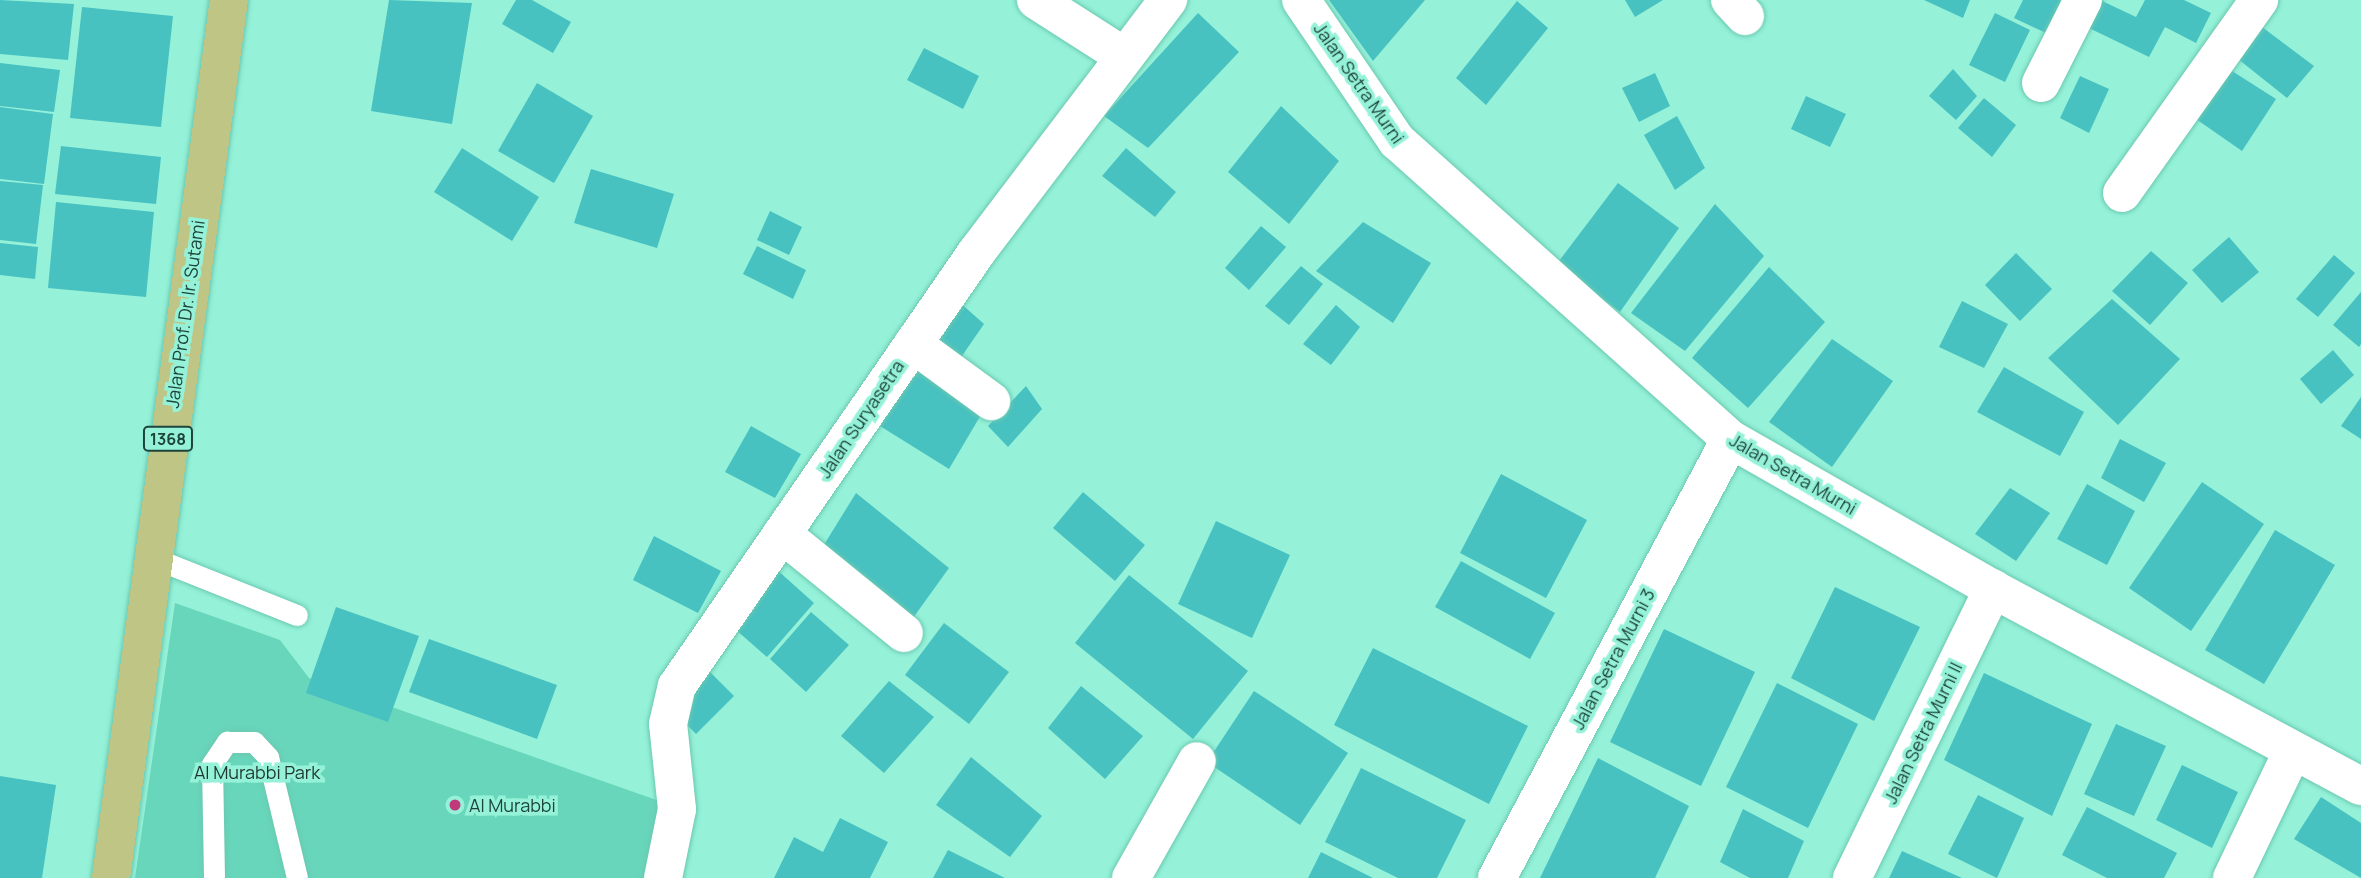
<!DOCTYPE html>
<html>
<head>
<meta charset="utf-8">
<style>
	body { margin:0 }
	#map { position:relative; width:2361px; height:878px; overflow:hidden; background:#95f2d9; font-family:Manrope,sans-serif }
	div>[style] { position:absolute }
	.green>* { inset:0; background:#68d6bb }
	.building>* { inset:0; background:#48c1c1 }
	.roads { filter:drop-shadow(0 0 2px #6bc8b0) drop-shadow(0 0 2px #6bc8b0) }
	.lane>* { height:21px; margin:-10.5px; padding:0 10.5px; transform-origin:10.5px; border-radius:10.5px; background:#fff }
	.street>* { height:38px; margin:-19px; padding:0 19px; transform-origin:19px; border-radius:19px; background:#fff }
	.primary>* { height:38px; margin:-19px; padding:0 19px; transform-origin:19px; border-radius:19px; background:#bfc685 }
	.dots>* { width:19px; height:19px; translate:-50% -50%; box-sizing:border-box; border:4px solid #95f2d9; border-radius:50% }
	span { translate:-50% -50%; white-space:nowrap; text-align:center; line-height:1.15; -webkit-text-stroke:7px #95f2d9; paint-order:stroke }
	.shield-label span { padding:2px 5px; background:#95f2d9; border:2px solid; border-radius:5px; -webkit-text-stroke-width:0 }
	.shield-label { font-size:16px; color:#1d443a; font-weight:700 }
	.street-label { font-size:18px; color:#1d443a }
	.park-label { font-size:18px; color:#1d352e }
	.poi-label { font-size:18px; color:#1d443a }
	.left { translate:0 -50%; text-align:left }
</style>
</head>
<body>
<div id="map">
	<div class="green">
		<i style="clip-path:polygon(175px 603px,280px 640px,309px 678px,665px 803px,653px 878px,135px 878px)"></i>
	</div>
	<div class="building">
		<i style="clip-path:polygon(0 0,74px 4px,68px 60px,0 54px)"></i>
		<i style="clip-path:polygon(389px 0,472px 3px,452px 124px,371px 111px)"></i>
		<i style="clip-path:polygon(516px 0,532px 0,571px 22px,553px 53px,502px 24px)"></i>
		<i style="clip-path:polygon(1329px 0,1425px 0,1373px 61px)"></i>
		<i style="clip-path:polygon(1625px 0,1663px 0,1635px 17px)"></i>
		<i style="clip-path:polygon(1924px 0,1970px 0,1963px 18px)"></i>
		<i style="clip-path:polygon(2023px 0,2061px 0,2046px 33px,2014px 18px)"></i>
		<i style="clip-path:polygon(2100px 0,2136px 17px,2145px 0,2184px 0,2211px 13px,2196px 43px,2165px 27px,2149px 57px,2089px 28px)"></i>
		<i style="clip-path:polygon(1517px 1px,1548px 28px,1486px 105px,1456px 78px)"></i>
		<i style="clip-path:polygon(82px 7px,173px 16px,161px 127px,70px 118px)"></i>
		<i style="clip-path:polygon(1198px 13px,1239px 52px,1148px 148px,1104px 116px)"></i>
		<i style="clip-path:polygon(1995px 13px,2030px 30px,2005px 82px,1969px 65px)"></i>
		<i style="clip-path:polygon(2258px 24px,2314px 66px,2287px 98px,2233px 55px)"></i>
		<i style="clip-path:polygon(924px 48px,979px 76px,963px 109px,907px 80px)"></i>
		<i style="clip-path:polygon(0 63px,60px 70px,54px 112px,0 106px)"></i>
		<i style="clip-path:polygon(1953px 69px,1977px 96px,1956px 120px,1929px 96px)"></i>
		<i style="clip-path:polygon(2232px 71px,2276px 99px,2242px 151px,2196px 119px)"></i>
		<i style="clip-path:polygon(1655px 73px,1670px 106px,1639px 122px,1622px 88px)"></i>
		<i style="clip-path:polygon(2080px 76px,2109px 89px,2089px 133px,2060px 118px)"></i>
		<i style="clip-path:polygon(537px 83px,593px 116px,554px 183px,498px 151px)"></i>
		<i style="clip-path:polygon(1806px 96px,1846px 114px,1830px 147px,1791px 129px)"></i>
		<i style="clip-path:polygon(1984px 98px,2016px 125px,1992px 157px,1958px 128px)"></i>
		<i style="clip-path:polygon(1281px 106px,1339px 161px,1289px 224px,1228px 172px)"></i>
		<i style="clip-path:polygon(0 107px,53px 114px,44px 184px,0 179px)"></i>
		<i style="clip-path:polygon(1677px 116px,1705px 168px,1675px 190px,1644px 135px)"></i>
		<i style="clip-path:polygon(61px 146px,161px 157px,156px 204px,55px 194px)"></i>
		<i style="clip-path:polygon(462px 148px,539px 197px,512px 241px,434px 192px)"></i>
		<i style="clip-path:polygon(1126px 148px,1176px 192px,1155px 217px,1102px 176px)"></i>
		<i style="clip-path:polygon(591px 169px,674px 194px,657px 248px,574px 223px)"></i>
		<i style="clip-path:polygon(0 181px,43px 185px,36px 244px,0 240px)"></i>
		<i style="clip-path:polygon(1618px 183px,1679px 228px,1620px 312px,1556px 265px)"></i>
		<i style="clip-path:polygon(56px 202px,154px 212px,146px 297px,48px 288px)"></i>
		<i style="clip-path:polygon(1715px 204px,1764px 256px,1685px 351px,1631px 313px)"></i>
		<i style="clip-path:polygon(770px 211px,802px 227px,789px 255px,757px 240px)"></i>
		<i style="clip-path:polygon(1363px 222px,1431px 263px,1393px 323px,1316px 271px)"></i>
		<i style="clip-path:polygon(1261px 226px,1286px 247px,1249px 290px,1225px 268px)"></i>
		<i style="clip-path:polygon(2229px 237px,2259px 272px,2222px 303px,2192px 270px)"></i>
		<i style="clip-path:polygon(0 243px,38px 247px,35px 279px,0 275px)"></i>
		<i style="clip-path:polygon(757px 246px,806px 270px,793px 299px,743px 274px)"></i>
		<i style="clip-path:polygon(2151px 251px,2188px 283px,2150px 325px,2112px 291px)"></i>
		<i style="clip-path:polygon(2016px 253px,2052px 289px,2020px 321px,1985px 285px)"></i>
		<i style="clip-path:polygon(2334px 255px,2355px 273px,2318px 317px,2296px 299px)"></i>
		<i style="clip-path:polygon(1301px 266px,1323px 284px,1289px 325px,1265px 306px)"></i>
		<i style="clip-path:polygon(1769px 267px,1825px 322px,1748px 408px,1692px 358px)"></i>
		<i style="clip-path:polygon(2361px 292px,2361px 344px,2359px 347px,2333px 325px)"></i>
		<i style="clip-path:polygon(2112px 299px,2180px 359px,2118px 425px,2048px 358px)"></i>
		<i style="clip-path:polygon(957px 300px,984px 324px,955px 366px,926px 344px)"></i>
		<i style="clip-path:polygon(1962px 301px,2008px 324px,1984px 368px,1939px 347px)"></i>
		<i style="clip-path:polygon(1336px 305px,1360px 327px,1331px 365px,1303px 344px)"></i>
		<i style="clip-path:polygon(1832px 339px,1893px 381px,1832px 467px,1769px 422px)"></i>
		<i style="clip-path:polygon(2333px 350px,2354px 375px,2321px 404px,2300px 379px)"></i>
		<i style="clip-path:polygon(917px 364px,988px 403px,949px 469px,880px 426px)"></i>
		<i style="clip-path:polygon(2004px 367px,2084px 412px,2060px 456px,1977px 412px)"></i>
		<i style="clip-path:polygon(1026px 386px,1042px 409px,1008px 447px,988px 426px)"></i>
		<i style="clip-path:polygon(2361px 397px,2361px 439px,2341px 426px)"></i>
		<i style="clip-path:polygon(751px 426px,801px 454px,775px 498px,725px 472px)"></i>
		<i style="clip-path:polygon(2120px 439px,2166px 463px,2144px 502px,2101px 478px)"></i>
		<i style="clip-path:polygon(1501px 474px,1587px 520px,1546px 598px,1460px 553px)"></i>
		<i style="clip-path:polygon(2202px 482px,2264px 524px,2191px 631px,2129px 588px)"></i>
		<i style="clip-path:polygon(2087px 484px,2135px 511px,2107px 565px,2057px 539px)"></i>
		<i style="clip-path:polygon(2010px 488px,2050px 513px,2016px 561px,1975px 534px)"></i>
		<i style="clip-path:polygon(1083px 492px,1145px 545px,1115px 581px,1053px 528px)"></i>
		<i style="clip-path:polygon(856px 493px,949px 568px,913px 618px,822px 548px)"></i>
		<i style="clip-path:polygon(1216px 521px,1290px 555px,1252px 638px,1178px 604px)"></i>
		<i style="clip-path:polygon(2275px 530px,2335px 565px,2264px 684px,2205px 650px)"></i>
		<i style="clip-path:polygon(654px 536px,721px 571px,698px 613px,633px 580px)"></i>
		<i style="clip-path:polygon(1461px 561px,1555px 613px,1530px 659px,1435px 607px)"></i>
		<i style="clip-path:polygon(775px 568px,814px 603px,767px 657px,727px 622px)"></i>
		<i style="clip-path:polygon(1129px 575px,1248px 671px,1193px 739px,1075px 643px)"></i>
		<i style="clip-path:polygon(1835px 587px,1920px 627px,1874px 721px,1791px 678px)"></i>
		<i style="clip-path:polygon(336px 607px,419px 636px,388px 722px,306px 693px)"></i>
		<i style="clip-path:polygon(811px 612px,849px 645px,806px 692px,770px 659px)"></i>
		<i style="clip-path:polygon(944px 623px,1009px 672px,969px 724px,905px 675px)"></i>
		<i style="clip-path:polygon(1664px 629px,1755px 672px,1701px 786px,1610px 742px)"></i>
		<i style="clip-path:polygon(429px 639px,557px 685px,537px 739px,409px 692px)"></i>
		<i style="clip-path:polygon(1373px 648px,1528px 726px,1489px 804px,1334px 725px)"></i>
		<i style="clip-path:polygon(710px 672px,734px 696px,696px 734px,672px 710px)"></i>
		<i style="clip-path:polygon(1984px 673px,2092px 724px,2052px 816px,1944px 760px)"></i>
		<i style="clip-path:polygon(889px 681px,934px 717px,884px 773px,841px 736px)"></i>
		<i style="clip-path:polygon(1777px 683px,1858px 724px,1808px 828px,1726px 787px)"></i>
		<i style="clip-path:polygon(1081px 686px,1143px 736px,1105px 779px,1048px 728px)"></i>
		<i style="clip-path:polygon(1254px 691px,1348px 753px,1300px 825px,1207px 762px)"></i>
		<i style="clip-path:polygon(2116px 724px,2166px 746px,2134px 816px,2084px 794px)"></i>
		<i style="clip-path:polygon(971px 757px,1042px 816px,1010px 857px,936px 805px)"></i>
		<i style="clip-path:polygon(1598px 758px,1689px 806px,1655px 878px,1540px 878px)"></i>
		<i style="clip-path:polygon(2182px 765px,2238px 792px,2212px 848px,2156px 820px)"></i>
		<i style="clip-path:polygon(1361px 768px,1466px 820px,1437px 878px,1398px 878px,1325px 842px)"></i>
		<i style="clip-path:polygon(0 776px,56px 785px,42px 878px,0 878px)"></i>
		<i style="clip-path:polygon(1978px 795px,2024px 818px,1997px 878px,1948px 854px)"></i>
		<i style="clip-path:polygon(2321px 797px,2361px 823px,2361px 878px,2294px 839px)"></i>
		<i style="clip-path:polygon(2087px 807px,2177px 853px,2164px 878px,2107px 878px,2062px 855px)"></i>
		<i style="clip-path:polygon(1743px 809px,1804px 841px,1788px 878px,1750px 878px,1720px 862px)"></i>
		<i style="clip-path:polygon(840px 818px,888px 842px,870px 878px,774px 878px,794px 837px,823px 852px)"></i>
		<i style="clip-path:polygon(948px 850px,1005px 878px,933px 878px)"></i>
		<i style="clip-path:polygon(1902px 851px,1962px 878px,1889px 878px)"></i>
		<i style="clip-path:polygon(1321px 852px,1373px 878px,1308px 878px)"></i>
	</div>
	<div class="roads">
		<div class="lane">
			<i style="left:151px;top:557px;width:157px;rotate:21.7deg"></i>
			<i style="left:214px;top:878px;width:114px;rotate:-91deg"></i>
			<i style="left:212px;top:764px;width:27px;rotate:-56deg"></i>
			<i style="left:227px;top:742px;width:27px"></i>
			<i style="left:254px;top:742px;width:21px;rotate:47deg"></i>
			<i style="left:268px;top:757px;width:124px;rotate:76.5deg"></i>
		</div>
		<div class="street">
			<i style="left:1036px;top:0;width:102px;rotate:32.6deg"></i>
			<i style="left:1301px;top:0;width:171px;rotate:55.8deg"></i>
			<i style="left:1397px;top:141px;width:447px;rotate:41.8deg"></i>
			<i style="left:1730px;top:439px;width:303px;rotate:29.7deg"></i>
			<i style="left:1993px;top:589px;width:417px;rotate:28.2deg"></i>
			<i style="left:1730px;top:0;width:22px;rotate:47deg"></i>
			<i style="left:2041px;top:83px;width:93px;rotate:-63.2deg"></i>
			<i style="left:2122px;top:193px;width:237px;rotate:-54.6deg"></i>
			<i style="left:913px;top:344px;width:97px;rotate:36.2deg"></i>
			<i style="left:782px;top:534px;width:157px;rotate:39.1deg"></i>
			<i style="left:663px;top:878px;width:70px;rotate:-78.5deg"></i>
			<i style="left:677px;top:809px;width:85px;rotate:-96deg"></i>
			<i style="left:668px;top:724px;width:39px;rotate:-77deg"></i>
			<i style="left:677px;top:686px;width:526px;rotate:-55.37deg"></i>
			<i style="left:976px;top:253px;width:318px;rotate:-52.8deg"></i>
			<i style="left:1131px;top:878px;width:134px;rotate:-60.6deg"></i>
			<i style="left:1497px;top:878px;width:497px;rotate:-62deg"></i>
			<i style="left:1852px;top:878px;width:322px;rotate:-64deg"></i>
			<i style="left:2232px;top:878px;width:140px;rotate:-64.5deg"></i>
		</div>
		<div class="primary">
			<i style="left:111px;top:878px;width:886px;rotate:-82.35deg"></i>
		</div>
	</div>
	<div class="dots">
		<i style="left:455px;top:805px;background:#bf397b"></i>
	</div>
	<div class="shield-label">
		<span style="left:168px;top:439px">1368</span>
	</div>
	<div class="street-label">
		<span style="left:1359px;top:83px;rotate:55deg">Jalan Setra Murni</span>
		<span style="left:185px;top:314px;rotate:-82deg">Jalan Prof. Dr. Ir. Sutami</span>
		<span style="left:861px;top:419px;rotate:-56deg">Jalan Suryasetra</span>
		<span style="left:1793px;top:474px;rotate:30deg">Jalan Setra Murni</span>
		<span style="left:1613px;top:659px;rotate:-62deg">Jalan Setra Murni 3</span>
		<span style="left:1923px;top:733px;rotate:-64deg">Jalan Setra Murni II</span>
	</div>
	<div class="park-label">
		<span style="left:257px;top:772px">Al Murabbi Park</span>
	</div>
	<div class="poi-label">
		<span class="left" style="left:469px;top:805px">Al Murabbi</span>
	</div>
</div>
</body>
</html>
